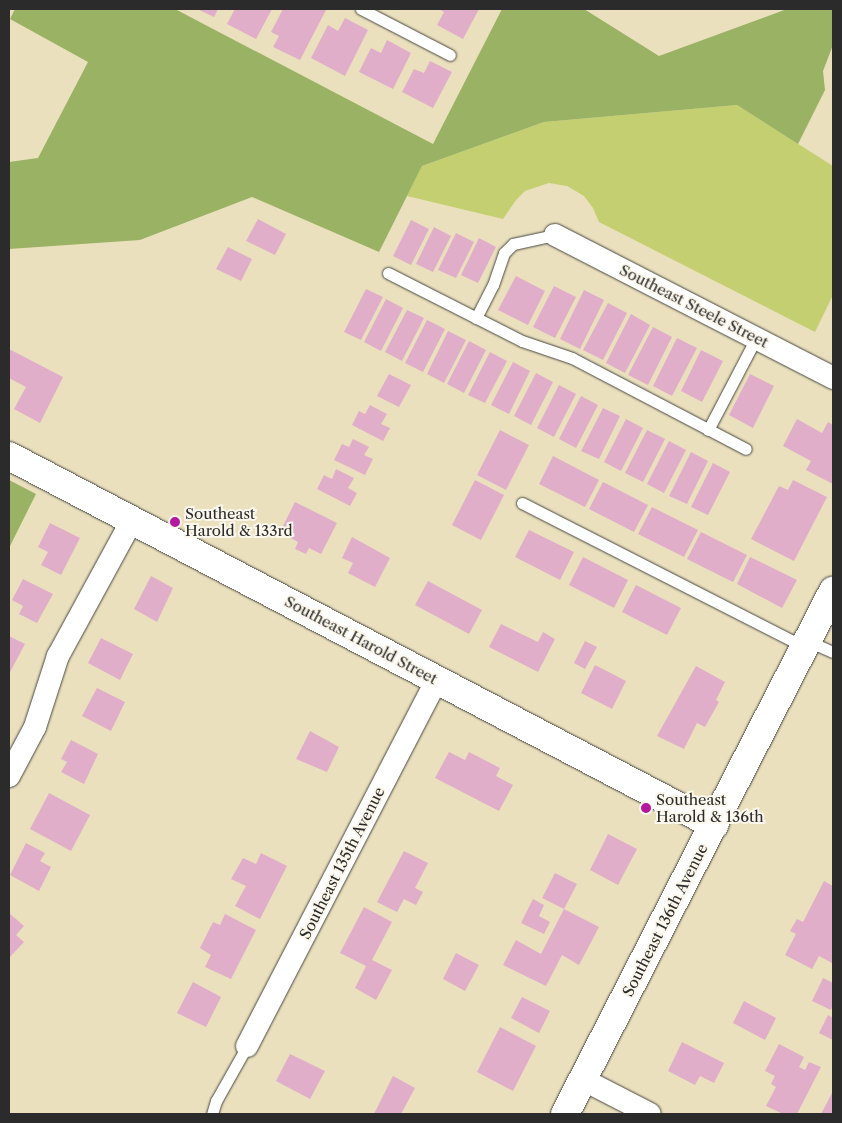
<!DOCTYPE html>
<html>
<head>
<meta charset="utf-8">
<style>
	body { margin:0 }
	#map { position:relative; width:842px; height:1123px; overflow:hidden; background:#eae0bd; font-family:"Libre Caslon Text",serif }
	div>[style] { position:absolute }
	.green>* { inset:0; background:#c3cf71 }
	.forest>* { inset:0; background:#9ab263 }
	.building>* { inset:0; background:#e0aec9 }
	.roads { filter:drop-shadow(0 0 1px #484641) drop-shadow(0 0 1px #484641) }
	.service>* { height:11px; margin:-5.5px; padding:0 5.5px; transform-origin:5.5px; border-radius:5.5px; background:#fff }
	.minor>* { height:22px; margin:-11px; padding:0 11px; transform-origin:11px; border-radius:11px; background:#fff }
	.tertiary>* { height:28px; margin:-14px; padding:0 14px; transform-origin:14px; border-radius:14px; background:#fff }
	.dots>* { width:14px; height:14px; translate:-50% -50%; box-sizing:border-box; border:2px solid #fbf7ec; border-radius:50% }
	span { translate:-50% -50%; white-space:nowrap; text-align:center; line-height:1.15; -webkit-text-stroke:4px #fbf7ec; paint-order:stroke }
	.street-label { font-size:15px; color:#2b2b2b }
	.poi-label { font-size:15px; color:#2b2b2b }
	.left { translate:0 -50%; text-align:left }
	.frame { position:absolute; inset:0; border:10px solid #2b2b2b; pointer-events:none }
</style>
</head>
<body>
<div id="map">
	<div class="green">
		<i style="clip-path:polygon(737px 105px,833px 166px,833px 295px,815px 332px,599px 222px,593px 208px,584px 196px,567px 186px,549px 183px,525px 191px,516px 200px,503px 219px,407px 196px,422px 166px,544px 122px)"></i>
	</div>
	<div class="forest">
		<i style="clip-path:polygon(15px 9px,175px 9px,433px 144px,502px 9px,584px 9px,659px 56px,787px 9px,833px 9px,833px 45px,823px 71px,825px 90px,798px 144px,737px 105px,544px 122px,422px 166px,379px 252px,252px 197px,140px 240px,9px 249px,9px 162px,38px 158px,88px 62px,10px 19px)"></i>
		<i style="clip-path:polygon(9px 480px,36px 494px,9px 548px)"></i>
	</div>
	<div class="building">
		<i style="clip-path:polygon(197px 9px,218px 9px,214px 17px)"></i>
		<i style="clip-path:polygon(235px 9px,272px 9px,256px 39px,227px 24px)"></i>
		<i style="clip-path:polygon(283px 9px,326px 10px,300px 60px,273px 47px,279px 36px,271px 32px)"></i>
		<i style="clip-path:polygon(439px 9px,479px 9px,463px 39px,437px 25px,444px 12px)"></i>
		<i style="clip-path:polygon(345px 18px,368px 30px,345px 76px,311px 58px,328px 25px,338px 31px)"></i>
		<i style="clip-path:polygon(387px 40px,411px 53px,393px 89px,359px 72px,371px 48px,381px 53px)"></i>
		<i style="clip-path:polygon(430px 61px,452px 72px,433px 108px,402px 92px,414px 69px,424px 73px)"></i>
		<i style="clip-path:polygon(258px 219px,286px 234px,275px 255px,246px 241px)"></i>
		<i style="clip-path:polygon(411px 220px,429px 229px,411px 265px,393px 256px)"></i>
		<i style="clip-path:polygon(434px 227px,451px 236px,433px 272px,416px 264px)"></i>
		<i style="clip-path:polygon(456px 233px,474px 242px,456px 278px,438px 270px)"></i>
		<i style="clip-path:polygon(479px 238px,496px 247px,478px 283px,461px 275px)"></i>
		<i style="clip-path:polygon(228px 247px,252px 259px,241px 281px,216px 269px)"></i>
		<i style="clip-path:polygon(516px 276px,545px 291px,528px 325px,498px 310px)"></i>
		<i style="clip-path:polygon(554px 286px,576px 297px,555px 338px,533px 327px)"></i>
		<i style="clip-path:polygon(366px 289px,383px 297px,361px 340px,344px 332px)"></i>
		<i style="clip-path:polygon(584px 290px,604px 300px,580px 349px,560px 339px)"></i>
		<i style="clip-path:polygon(386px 299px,403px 308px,381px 351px,364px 342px)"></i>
		<i style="clip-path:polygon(608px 303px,627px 313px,603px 360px,583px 350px)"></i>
		<i style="clip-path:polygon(407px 310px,424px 318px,402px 361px,385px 352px)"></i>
		<i style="clip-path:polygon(631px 314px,650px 325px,625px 373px,606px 363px)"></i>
		<i style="clip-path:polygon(427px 320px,445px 329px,423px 372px,405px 363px)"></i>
		<i style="clip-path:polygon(653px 327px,672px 337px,648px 385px,628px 375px)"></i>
		<i style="clip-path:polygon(448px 331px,466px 340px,444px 383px,427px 374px)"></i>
		<i style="clip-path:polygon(677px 338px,697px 348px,672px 396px,653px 386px)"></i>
		<i style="clip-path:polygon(469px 341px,486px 350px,464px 393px,447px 384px)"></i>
		<i style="clip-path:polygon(9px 349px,63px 377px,40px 423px,14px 409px,26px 387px,9px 378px)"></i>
		<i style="clip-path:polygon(701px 350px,723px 361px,702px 402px,681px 391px)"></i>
		<i style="clip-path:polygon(490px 352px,507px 361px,485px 403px,468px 395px)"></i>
		<i style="clip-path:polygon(513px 362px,530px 371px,509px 414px,491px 405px)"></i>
		<i style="clip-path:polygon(536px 373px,553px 382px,531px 425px,514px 416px)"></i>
		<i style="clip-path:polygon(389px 374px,411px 385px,399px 407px,377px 396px)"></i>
		<i style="clip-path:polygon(750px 374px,774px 386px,753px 428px,729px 415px)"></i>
		<i style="clip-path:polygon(559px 385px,576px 394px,554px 437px,537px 428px)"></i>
		<i style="clip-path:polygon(581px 396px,598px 405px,576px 448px,559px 439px)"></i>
		<i style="clip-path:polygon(370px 405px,387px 414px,381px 424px,390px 428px,383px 441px,352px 425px,359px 411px,365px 414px)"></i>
		<i style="clip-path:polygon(603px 408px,620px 416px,599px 459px,581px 451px)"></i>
		<i style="clip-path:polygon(626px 419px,643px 428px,621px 471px,604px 462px)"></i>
		<i style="clip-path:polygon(797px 419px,822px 433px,828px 422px,833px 425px,833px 484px,806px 470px,811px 461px,783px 446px)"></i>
		<i style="clip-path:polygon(500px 430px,529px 445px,506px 490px,477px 475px)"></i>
		<i style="clip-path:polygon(647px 430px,665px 439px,643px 482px,625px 473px)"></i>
		<i style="clip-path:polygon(353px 439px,369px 447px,364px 455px,373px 459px,365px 475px,334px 460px,342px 444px,349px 447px)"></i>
		<i style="clip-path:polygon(669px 441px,686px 450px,664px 493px,647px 484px)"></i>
		<i style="clip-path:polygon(691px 452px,708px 461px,687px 504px,669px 496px)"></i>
		<i style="clip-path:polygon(553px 456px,599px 480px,585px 507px,539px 484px)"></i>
		<i style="clip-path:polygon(713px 463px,730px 472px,708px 515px,691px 507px)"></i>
		<i style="clip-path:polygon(336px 469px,354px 478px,348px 488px,357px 493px,350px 506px,317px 489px,324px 475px,332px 479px)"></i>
		<i style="clip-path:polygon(475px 480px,504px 495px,481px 540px,452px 525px)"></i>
		<i style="clip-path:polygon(793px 480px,827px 497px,794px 561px,751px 539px,779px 486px,788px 490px)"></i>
		<i style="clip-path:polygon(603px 482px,648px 505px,634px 532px,589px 509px)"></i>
		<i style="clip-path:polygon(295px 502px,337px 523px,321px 554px,309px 548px,306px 554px,295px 549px,298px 542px,280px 532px)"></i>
		<i style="clip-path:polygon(652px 507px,698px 530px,684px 557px,638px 534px)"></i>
		<i style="clip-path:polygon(50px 523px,80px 538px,61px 575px,41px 565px,48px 552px,38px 547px)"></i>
		<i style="clip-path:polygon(529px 530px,574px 552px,560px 580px,515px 557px)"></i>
		<i style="clip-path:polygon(701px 532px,747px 555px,733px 582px,687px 559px)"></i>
		<i style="clip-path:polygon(352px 537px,390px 558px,375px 587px,348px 573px,353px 563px,342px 558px)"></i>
		<i style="clip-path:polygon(583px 557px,628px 580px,614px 608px,569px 585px)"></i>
		<i style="clip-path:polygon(750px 557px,797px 580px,782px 608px,737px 584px)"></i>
		<i style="clip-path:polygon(151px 576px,173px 588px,157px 622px,134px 609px)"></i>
		<i style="clip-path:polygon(23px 579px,53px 594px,37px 623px,19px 614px,23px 606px,12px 600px)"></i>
		<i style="clip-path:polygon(428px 581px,482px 610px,469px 634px,415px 605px)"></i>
		<i style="clip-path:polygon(636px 585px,681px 608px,667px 635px,622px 612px)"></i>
		<i style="clip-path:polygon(501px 624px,538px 642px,543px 632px,555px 639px,538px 672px,489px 647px)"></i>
		<i style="clip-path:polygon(9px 636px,25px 644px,9px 674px)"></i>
		<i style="clip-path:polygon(101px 638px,133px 654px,120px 680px,88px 663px)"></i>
		<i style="clip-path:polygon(585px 641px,597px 647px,585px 669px,574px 663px)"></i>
		<i style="clip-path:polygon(595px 665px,626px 681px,612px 709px,581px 693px)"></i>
		<i style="clip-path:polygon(696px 666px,725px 682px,716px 700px,719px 702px,705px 727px,697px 723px,684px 749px,657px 736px)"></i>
		<i style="clip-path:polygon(97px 688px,125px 702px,111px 731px,82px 716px)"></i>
		<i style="clip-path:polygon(310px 731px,339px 747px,327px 772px,296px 759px)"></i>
		<i style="clip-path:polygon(71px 740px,98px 754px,84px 784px,61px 772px,67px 762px,61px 759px)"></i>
		<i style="clip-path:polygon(449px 752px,465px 760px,469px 752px,500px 768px,496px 776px,513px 785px,499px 811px,435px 778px)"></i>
		<i style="clip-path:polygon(49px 793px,90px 815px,71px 851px,30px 829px)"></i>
		<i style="clip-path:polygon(608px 834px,637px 849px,618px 885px,590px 870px)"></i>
		<i style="clip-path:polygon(26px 843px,45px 853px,40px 861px,51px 867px,39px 891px,10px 875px)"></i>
		<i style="clip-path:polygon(404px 851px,428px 863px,415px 888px,423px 892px,416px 905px,404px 899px,397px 912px,377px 902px)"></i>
		<i style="clip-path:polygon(261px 853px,287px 866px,260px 919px,235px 906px,246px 886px,231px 879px,243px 858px,256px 864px)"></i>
		<i style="clip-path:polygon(555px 873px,577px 884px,564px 909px,542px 898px)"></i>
		<i style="clip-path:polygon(824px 881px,833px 886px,833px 960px,832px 963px,819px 956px,812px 969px,785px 955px,796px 934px,790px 931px,797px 919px,803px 922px)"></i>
		<i style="clip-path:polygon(533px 899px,544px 905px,539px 916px,550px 922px,544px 934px,521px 923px)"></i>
		<i style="clip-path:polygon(364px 907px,392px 922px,372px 960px,392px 970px,376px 1000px,355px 988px,366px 966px,340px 953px)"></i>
		<i style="clip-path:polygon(564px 909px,599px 927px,579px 965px,562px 955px,546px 986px,503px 965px,516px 940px,541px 954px)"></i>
		<i style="clip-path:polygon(9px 913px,24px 926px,16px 935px,24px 942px,9px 958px)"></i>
		<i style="clip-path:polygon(225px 914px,256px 930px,231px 979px,205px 967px,211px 955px,200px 948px,213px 922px,220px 925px)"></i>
		<i style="clip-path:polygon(456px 953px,479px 965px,465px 991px,443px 979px)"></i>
		<i style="clip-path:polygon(823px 978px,833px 983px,833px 1005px,831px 1010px,812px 1001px)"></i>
		<i style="clip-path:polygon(193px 982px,221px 997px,206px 1027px,177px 1013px)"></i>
		<i style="clip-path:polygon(522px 997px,550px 1011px,539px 1033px,511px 1018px)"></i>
		<i style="clip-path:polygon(744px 1001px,776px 1018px,765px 1040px,733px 1023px)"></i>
		<i style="clip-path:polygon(828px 1015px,833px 1018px,833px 1040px,819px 1033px)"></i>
		<i style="clip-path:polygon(500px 1027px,536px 1046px,513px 1091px,477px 1072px)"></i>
		<i style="clip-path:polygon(682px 1042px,724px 1063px,714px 1083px,700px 1076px,695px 1085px,668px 1071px)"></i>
		<i style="clip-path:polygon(779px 1044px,804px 1057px,799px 1067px,805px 1070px,809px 1062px,821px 1067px,797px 1114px,783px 1114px,766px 1106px,776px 1087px,771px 1084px,775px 1076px,765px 1071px)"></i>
		<i style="clip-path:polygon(290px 1054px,325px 1071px,310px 1099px,276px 1081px)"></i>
		<i style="clip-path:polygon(393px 1076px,415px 1088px,401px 1114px,374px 1114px)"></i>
		<i style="clip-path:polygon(833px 1091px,833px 1114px,821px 1114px)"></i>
	</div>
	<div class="roads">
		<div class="service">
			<i style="left:361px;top:9px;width:100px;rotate:27.3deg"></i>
			<i style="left:388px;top:273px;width:150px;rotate:26.9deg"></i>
			<i style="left:522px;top:341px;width:53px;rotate:18.8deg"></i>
			<i style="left:572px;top:358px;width:196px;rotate:27.6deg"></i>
			<i style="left:476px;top:318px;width:37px;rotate:-63deg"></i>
			<i style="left:493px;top:285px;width:34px;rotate:-71deg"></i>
			<i style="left:504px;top:253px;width:13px;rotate:-45deg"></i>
			<i style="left:513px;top:244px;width:43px;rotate:-12.1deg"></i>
			<i style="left:708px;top:430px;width:104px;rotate:-62.4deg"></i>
			<i style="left:522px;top:503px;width:318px;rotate:27deg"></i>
			<i style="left:808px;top:641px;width:27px;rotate:24deg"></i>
			<i style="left:212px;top:1114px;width:14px;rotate:-73deg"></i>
			<i style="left:216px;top:1101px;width:63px;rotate:-60.6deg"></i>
		</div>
		<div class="minor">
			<i style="left:555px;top:235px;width:313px;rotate:27.2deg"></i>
			<i style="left:9px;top:776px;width:55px;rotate:-62deg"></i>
			<i style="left:35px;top:727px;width:75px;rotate:-72.1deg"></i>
			<i style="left:58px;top:656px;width:155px;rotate:-61.4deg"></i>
			<i style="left:247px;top:1046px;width:412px;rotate:-62.6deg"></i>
			<i style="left:582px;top:1079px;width:76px;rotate:27.2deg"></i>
		</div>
		<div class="tertiary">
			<i style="left:9px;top:456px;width:796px;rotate:27.63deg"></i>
			<i style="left:565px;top:1114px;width:588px;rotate:-62.87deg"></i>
		</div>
	</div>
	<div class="dots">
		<i style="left:175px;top:522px;background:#b5179e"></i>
		<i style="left:646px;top:808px;background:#b5179e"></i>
	</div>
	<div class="street-label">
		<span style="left:694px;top:306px;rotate:27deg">Southeast Steele Street</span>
		<span style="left:361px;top:640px;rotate:28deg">Southeast Harold Street</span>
		<span style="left:342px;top:863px;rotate:-63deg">Southeast 135th Avenue</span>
		<span style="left:665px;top:920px;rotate:-63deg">Southeast 136th Avenue</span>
	</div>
	<div class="poi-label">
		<span class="left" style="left:185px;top:522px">Southeast<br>Harold &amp; 133rd</span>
		<span class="left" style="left:656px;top:808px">Southeast<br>Harold &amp; 136th</span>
	</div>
	<div class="frame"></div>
</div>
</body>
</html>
